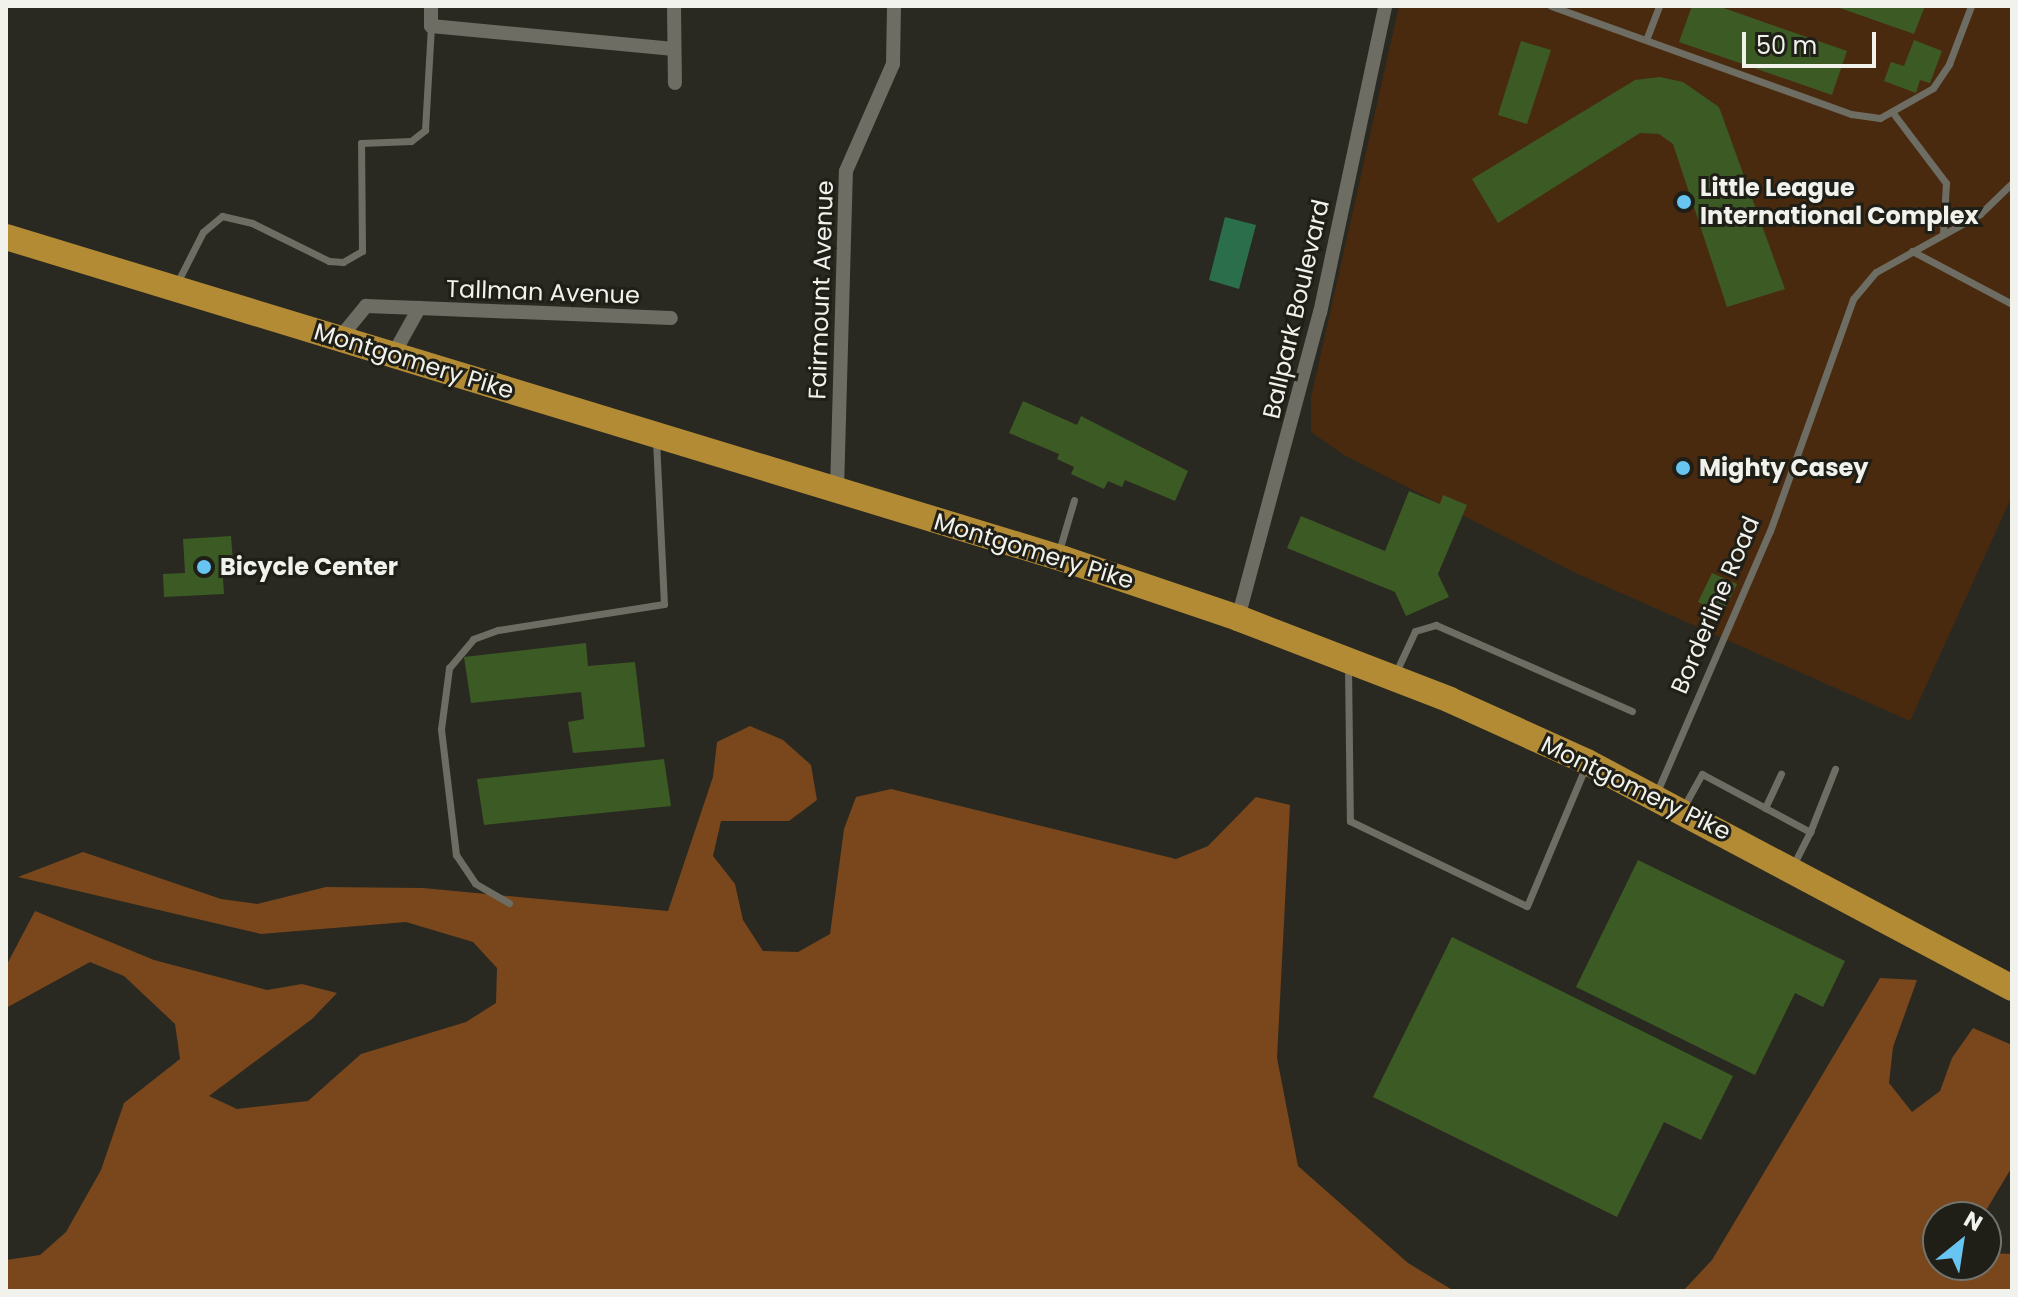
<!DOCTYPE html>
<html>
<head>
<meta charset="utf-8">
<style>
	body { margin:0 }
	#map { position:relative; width:2018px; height:1297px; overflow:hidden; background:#292921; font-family:Poppins,sans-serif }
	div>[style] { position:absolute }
	.green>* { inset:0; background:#492a0f }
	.forest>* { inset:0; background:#79471b }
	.water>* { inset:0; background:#2b6e4b }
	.building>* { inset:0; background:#3c5a23 }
	.lane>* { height:7px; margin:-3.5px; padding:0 3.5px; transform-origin:3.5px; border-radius:3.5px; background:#6d6d64 }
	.street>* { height:14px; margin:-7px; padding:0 7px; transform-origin:7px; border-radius:7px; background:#6d6d64 }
	.highway>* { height:26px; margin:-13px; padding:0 13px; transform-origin:13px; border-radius:13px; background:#b48b35 }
	.dots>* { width:22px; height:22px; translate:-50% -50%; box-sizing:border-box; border:4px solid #1f1f18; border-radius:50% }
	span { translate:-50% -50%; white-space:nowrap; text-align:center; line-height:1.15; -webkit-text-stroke:6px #1f1f18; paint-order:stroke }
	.poi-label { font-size:24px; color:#f2f2ed; font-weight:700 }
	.left { translate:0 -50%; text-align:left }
	.street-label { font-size:24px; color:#f2f2ed }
	.frame { position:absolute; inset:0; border:8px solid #f2f2ed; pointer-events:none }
	.north { position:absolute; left:1922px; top:1201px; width:80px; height:80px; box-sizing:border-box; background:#1f1f18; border:2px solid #73736d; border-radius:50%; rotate:30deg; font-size:22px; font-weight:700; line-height:32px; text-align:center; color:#f2f2ed }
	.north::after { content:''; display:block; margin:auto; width:28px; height:36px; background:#68c4f0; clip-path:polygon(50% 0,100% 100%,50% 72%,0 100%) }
	.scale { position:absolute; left:1742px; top:32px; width:134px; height:36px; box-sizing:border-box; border:4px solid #f2f2ed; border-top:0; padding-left:10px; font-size:24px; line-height:28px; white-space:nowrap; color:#f2f2ed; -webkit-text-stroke:6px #1f1f18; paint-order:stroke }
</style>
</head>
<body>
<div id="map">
	<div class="green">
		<i style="clip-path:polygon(1399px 6px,2012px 6px,2012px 496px,1910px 721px,1576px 573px,1344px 455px,1311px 432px,1311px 398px)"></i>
	</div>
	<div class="forest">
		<i style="clip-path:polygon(750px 726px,783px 740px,811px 765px,817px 800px,789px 821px,721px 821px,713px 856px,735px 884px,743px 920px,763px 951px,798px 952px,830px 934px,844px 829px,856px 797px,891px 789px,1176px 859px,1208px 846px,1256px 797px,1290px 805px,1277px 1058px,1298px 1166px,1408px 1263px,1454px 1291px,6px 1291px,6px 1260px,40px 1255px,66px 1232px,101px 1170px,124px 1103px,180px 1059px,175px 1024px,124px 976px,90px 962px,6px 1008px,6px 966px,35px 911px,154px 960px,267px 990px,302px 984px,337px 993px,312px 1019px,209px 1096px,237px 1109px,308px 1101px,361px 1054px,466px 1022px,496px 1003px,497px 968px,473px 942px,406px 922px,261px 934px,18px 877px,83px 852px,221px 899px,257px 904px,326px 887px,423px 888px,668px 911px,713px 777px,717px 742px)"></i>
		<i style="clip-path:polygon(1880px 978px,1917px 980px,1893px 1047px,1889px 1083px,1912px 1112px,1940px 1091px,1952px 1058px,1973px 1028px,2012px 1045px,2012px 1167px,1982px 1217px,1938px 1217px,1938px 1265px,1986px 1265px,1986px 1236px,1990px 1253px,2012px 1254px,2012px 1291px,1683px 1291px,1712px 1260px)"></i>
	</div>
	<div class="water">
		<i style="clip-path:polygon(1225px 217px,1256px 225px,1239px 289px,1209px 280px)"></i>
	</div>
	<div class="building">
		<i style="clip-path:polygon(1692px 6px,1718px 6px,1847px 51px,1832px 95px,1679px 42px)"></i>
		<i style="clip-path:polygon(1834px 6px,1925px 6px,1914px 34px)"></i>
		<i style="clip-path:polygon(1914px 40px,1942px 51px,1930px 83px,1920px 80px,1916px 93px,1884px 81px,1891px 62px,1904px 66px)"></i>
		<i style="clip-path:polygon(1521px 41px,1551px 50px,1527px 124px,1498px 115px)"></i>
		<i style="clip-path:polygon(1660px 77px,1683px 82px,1719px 107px,1785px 289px,1727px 307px,1673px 144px,1659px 134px,1640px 133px,1498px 223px,1472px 179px,1635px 80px)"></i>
		<i style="clip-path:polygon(1023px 401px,1077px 425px,1081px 416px,1188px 471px,1175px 501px,1125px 480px,1122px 487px,1108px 481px,1104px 489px,1071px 474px,1074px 467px,1057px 459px,1059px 454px,1009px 433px)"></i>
		<i style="clip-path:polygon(1409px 491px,1440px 504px,1443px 495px,1467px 505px,1438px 574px,1449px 597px,1406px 616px,1395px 592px,1287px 548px,1301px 516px,1385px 551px)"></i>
		<i style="clip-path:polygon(231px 536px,233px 561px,222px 562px,224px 594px,164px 597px,163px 574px,185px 573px,183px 539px)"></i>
		<i style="clip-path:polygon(1712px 573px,1737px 584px,1722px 615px,1698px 602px)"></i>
		<i style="clip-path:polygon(586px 643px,588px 666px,635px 662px,645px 747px,573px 753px,568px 722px,584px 719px,581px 692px,471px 703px,464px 657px)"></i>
		<i style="clip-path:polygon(664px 759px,671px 806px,484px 825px,477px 779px)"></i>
		<i style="clip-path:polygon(1638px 860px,1845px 961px,1823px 1007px,1795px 993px,1755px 1075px,1576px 987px)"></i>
		<i style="clip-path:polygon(1452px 937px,1733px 1076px,1701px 1140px,1664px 1122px,1617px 1217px,1373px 1097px)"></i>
	</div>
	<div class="lane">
		<i style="left:1551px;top:6px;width:319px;rotate:19.8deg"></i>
		<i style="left:1851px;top:114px;width:29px;rotate:8deg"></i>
		<i style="left:1880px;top:118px;width:61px;rotate:-29.5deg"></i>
		<i style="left:1933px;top:88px;width:29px;rotate:-56deg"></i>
		<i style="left:1949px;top:64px;width:62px;rotate:-69.2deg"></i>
		<i style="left:1646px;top:40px;width:36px;rotate:-69deg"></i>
		<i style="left:1893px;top:113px;width:88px;rotate:52.9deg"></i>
		<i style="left:1946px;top:183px;width:51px;rotate:93.4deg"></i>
		<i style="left:1912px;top:251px;width:113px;rotate:27.9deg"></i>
		<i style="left:177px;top:283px;width:57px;rotate:-63deg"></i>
		<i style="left:203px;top:232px;width:25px;rotate:-40deg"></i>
		<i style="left:222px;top:216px;width:31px;rotate:13deg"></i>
		<i style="left:252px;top:223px;width:86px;rotate:26.3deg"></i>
		<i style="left:329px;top:261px;width:14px;rotate:4deg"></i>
		<i style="left:343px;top:262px;width:22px;rotate:-30deg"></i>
		<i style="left:362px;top:251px;width:108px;rotate:-90.5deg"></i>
		<i style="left:361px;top:143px;width:50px;rotate:-2.3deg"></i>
		<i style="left:411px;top:141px;width:18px;rotate:-38deg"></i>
		<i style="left:425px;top:130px;width:104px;rotate:-86.7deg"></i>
		<i style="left:1059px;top:551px;width:53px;rotate:-73.6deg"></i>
		<i style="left:1348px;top:666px;width:155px;rotate:89.3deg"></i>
		<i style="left:1350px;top:821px;width:196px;rotate:25.7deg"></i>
		<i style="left:1527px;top:906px;width:150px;rotate:-67.2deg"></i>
		<i style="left:1396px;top:672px;width:45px;rotate:-65.1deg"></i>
		<i style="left:1415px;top:631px;width:22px;rotate:-16deg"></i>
		<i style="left:1436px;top:625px;width:214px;rotate:23.7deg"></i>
		<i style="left:1656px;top:794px;width:287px;rotate:-66.6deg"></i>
		<i style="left:1770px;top:531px;width:246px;rotate:-70.3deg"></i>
		<i style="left:1853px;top:299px;width:35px;rotate:-50deg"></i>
		<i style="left:1876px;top:272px;width:119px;rotate:-29.1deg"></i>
		<i style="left:1980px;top:214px;width:45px;rotate:-44.1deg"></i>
		<i style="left:1683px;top:808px;width:39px;rotate:-61deg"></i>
		<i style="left:1702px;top:774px;width:123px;rotate:28.2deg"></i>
		<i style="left:1810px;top:832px;width:38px;rotate:117deg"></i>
		<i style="left:1765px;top:808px;width:38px;rotate:-65deg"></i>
		<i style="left:1810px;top:832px;width:68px;rotate:-68.4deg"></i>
		<i style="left:509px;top:903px;width:39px;rotate:-150deg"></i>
		<i style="left:475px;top:883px;width:34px;rotate:-124deg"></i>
		<i style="left:456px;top:855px;width:127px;rotate:-96.8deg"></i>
		<i style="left:441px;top:729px;width:62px;rotate:-82.5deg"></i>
		<i style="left:449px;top:668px;width:38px;rotate:-50deg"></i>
		<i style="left:473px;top:639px;width:27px;rotate:-20deg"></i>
		<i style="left:498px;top:630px;width:168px;rotate:-8.9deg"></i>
		<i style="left:664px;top:604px;width:163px;rotate:-92.8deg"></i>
	</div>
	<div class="street">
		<i style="left:431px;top:6px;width:20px;rotate:90deg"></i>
		<i style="left:431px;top:26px;width:244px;rotate:5.4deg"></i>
		<i style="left:674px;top:6px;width:77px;rotate:89.3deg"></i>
		<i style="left:339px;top:339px;width:43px;rotate:-50.7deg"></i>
		<i style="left:366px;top:306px;width:53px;rotate:2.2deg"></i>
		<i style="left:393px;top:355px;width:54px;rotate:-61deg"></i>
		<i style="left:419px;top:308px;width:252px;rotate:2.3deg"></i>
		<i style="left:837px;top:490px;width:319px;rotate:-88.4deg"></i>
		<i style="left:846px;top:171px;width:117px;rotate:-66.3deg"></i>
		<i style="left:893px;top:64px;width:58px;rotate:-89deg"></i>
		<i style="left:1238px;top:618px;width:316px;rotate:-75deg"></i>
		<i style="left:1320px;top:313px;width:314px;rotate:-78deg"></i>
	</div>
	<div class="highway">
		<i style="left:6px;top:237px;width:1106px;rotate:16.93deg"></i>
		<i style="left:1064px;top:559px;width:184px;rotate:18.7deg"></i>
		<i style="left:1238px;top:618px;width:227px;rotate:21.1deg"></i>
		<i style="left:1450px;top:700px;width:150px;rotate:24.3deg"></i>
		<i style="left:1587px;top:762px;width:481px;rotate:28deg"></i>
	</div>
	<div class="dots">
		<i style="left:1684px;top:202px;background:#68c4f0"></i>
		<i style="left:1683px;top:468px;background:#68c4f0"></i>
		<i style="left:204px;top:567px;background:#68c4f0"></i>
	</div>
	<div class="poi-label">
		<span class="left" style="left:1700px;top:202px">Little League<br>International Complex</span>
		<span class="left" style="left:1699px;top:468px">Mighty Casey</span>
		<span class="left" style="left:220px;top:567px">Bicycle Center</span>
	</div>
	<div class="street-label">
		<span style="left:821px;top:290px;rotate:-88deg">Fairmount Avenue</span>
		<span style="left:543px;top:292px;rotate:2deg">Tallman Avenue</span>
		<span style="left:1296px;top:309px;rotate:-77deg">Ballpark Boulevard</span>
		<span style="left:414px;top:361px;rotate:17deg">Montgomery Pike</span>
		<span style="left:1034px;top:551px;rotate:17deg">Montgomery Pike</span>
		<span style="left:1715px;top:605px;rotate:-67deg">Borderline Road</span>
		<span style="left:1636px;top:788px;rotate:26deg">Montgomery Pike</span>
	</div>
	<div class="frame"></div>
	<div class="north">N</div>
	<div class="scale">50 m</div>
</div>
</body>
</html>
